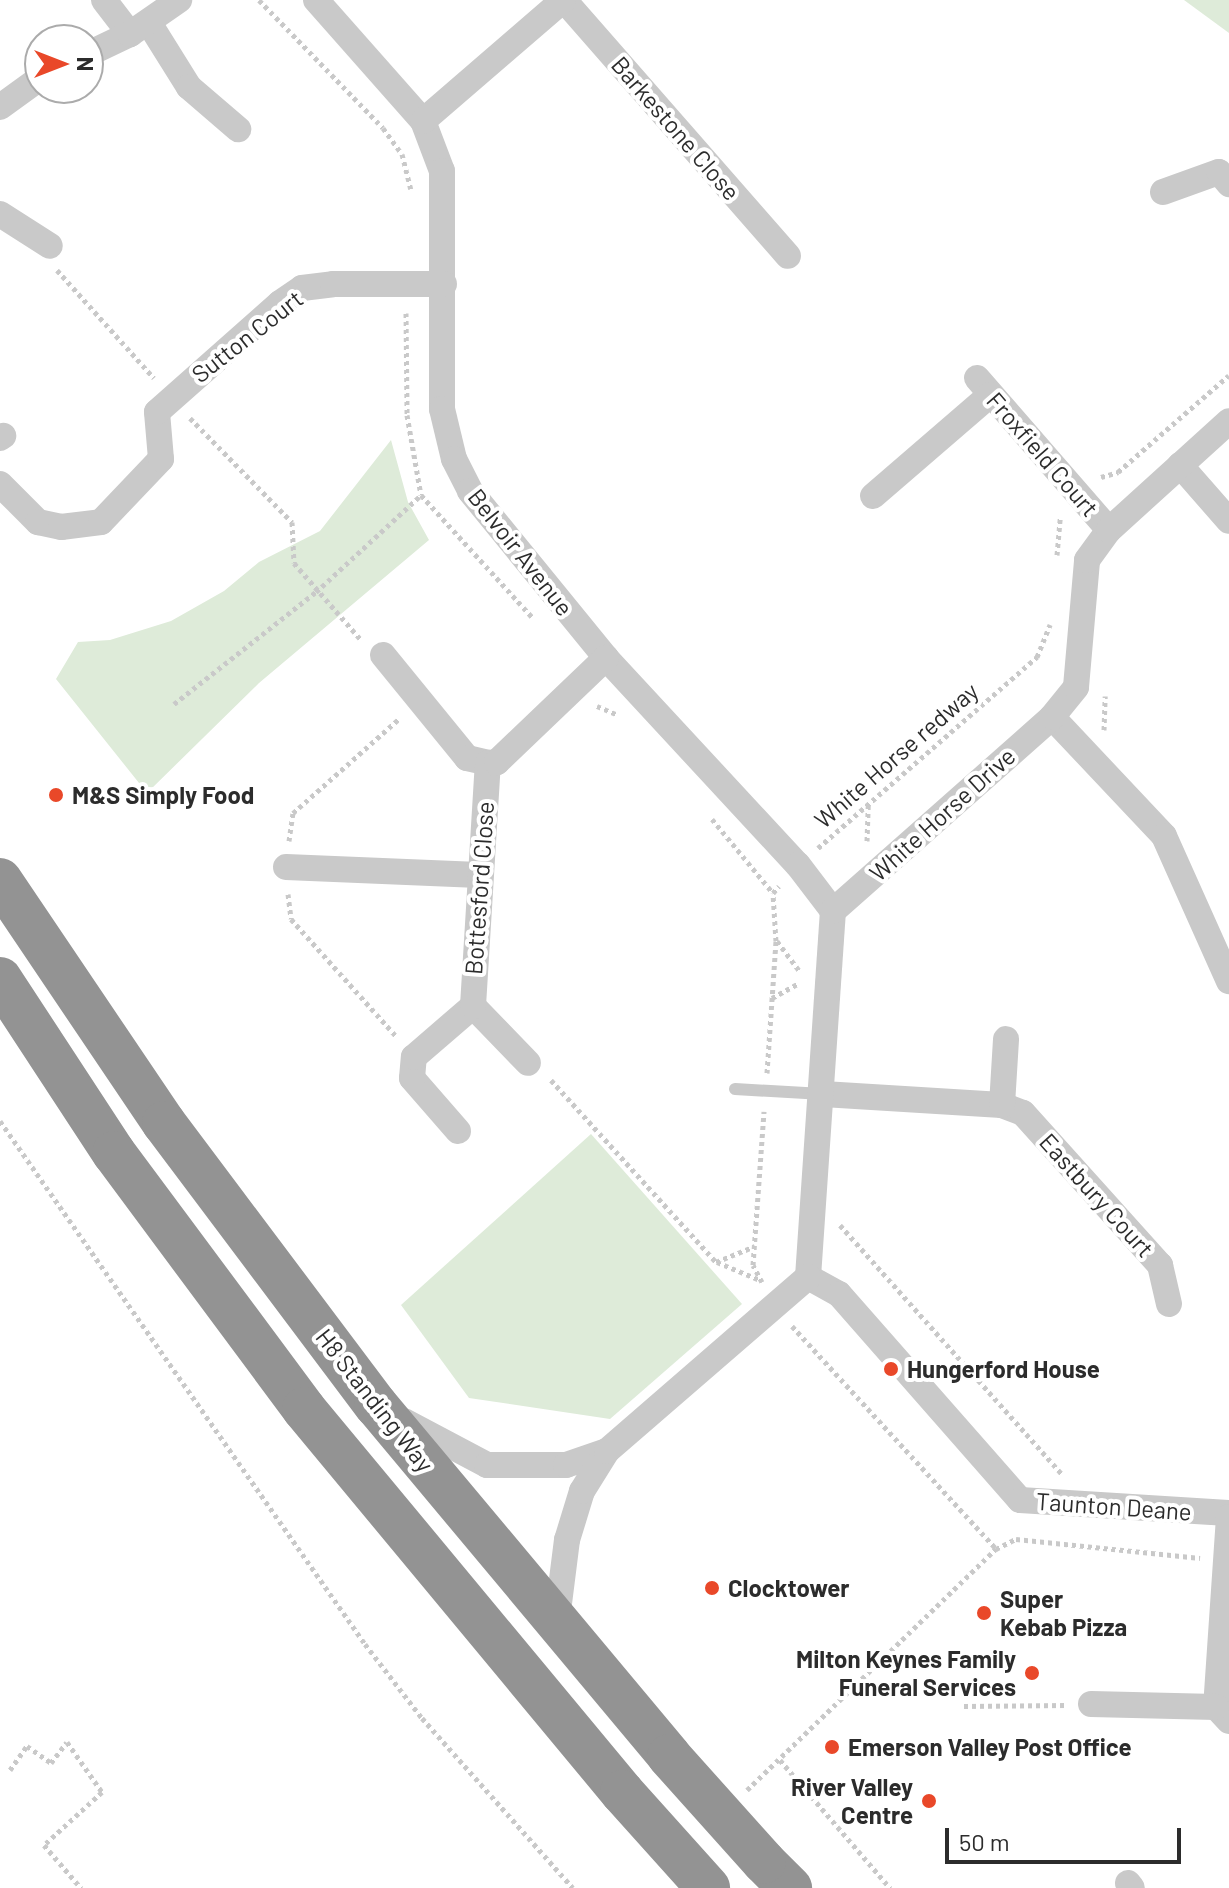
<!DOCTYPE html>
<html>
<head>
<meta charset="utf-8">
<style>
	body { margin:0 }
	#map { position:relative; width:1229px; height:1888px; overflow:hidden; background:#fff; font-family:Barlow,sans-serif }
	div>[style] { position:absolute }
	.green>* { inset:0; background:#deebd9 }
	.path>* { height:5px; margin-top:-2.5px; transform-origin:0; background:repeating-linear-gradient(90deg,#c9c9c9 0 4px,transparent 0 8px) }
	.lane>* { height:12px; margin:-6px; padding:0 6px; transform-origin:6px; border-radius:6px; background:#c9c9c9 }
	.street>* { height:26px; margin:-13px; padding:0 13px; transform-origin:13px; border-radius:13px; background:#c9c9c9 }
	.highway>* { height:44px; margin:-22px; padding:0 22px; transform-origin:22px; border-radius:22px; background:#939393 }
	.highway-bridge>* { height:44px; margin:-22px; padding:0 22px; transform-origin:22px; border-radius:22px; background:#939393 }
	.dots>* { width:22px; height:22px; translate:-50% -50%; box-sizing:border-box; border:4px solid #fff; border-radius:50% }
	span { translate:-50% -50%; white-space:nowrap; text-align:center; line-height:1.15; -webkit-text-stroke:8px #fff; paint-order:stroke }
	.street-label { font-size:24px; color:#2c2c2c }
	.poi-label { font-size:24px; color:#2c2c2c; font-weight:700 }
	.left { translate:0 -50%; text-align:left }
	.right { translate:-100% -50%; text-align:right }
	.north { position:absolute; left:24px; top:24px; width:80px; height:80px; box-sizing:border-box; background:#fff; border:2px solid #ababab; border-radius:50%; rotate:90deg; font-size:22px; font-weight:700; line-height:32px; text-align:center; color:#2c2c2c }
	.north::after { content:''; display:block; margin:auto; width:28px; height:36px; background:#e94829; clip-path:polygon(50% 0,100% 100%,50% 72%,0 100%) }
	.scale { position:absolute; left:945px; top:1828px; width:236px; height:36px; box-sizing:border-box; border:4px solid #2c2c2c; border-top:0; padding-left:10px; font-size:24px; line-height:28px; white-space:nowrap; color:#2c2c2c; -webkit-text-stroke:6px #fff; paint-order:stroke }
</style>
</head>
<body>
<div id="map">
	<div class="green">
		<i style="clip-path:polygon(1184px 0,1229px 0,1229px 33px)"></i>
		<i style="clip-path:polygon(391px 440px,408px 502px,429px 540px,259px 683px,147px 793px,56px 679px,78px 642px,110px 640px,171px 621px,224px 591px,259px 562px,320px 531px)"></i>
		<i style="clip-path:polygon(591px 1134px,742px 1304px,610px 1419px,469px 1398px,401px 1305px)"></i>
	</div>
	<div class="path">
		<i style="left:259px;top:0;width:178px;rotate:45.9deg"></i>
		<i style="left:383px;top:128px;width:32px;rotate:54deg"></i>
		<i style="left:402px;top:154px;width:36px;rotate:76deg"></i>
		<i style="left:57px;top:270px;width:145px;rotate:48.1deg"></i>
		<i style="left:406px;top:313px;width:102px;rotate:89.4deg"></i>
		<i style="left:407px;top:415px;width:81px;rotate:80.1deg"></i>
		<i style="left:421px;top:495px;width:165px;rotate:47.7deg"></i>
		<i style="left:190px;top:418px;width:146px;rotate:45.6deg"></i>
		<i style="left:292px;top:522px;width:41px;rotate:87.2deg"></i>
		<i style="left:294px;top:563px;width:103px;rotate:48.9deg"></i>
		<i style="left:1101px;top:477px;width:18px;rotate:-16deg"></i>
		<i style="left:1118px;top:472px;width:147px;rotate:-41.1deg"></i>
		<i style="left:1057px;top:555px;width:38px;rotate:-85deg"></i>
		<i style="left:174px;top:704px;width:181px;rotate:-38.3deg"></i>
		<i style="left:316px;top:592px;width:143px;rotate:-42.7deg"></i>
		<i style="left:597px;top:706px;width:23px;rotate:23deg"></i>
		<i style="left:1104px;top:730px;width:34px;rotate:-88deg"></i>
		<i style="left:712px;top:819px;width:96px;rotate:50.5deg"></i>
		<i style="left:289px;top:841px;width:28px;rotate:-82deg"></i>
		<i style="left:293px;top:813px;width:142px;rotate:-41.6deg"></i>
		<i style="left:867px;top:841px;width:38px;rotate:-88deg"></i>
		<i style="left:818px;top:848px;width:291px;rotate:-41.1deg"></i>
		<i style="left:1037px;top:657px;width:35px;rotate:-68deg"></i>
		<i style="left:288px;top:894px;width:25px;rotate:83deg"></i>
		<i style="left:291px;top:919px;width:157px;rotate:48.1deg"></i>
		<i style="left:777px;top:941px;width:39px;rotate:53deg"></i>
		<i style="left:772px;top:998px;width:31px;rotate:-29deg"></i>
		<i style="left:767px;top:1073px;width:132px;rotate:-86.1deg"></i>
		<i style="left:776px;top:941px;width:48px;rotate:-93.6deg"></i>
		<i style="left:773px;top:893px;width:9px;rotate:-49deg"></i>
		<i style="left:551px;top:1080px;width:246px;rotate:47.8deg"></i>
		<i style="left:716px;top:1262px;width:42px;rotate:-22.3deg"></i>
		<i style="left:0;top:1121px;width:638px;rotate:55.09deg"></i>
		<i style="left:365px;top:1644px;width:93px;rotate:52.4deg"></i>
		<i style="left:422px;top:1718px;width:227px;rotate:48.4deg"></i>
		<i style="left:840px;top:1225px;width:334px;rotate:48.3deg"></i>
		<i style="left:717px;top:1262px;width:47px;rotate:22.7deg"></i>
		<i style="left:762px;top:1282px;width:19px;rotate:-118deg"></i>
		<i style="left:753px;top:1265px;width:154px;rotate:-85.9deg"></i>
		<i style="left:792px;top:1326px;width:302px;rotate:47.5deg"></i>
		<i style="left:996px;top:1549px;width:22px;rotate:-27deg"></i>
		<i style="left:1016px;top:1539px;width:185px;rotate:5.9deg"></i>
		<i style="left:964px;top:1706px;width:103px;rotate:-0.6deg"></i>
		<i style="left:780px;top:1760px;width:169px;rotate:49.3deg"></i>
		<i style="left:10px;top:1770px;width:29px;rotate:-55deg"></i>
		<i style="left:27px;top:1746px;width:29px;rotate:35deg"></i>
		<i style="left:51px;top:1763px;width:26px;rotate:-53deg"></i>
		<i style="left:67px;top:1742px;width:61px;rotate:55deg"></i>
		<i style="left:102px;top:1792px;width:79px;rotate:137.6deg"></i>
		<i style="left:44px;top:1845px;width:57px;rotate:49.3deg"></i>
		<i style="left:747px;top:1790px;width:347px;rotate:-44.1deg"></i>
	</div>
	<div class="lane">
		<i style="left:735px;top:1089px;width:88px;rotate:3.3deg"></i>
	</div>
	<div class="street">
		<i style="left:104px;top:0;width:43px;rotate:52.6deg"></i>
		<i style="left:316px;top:0;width:162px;rotate:48.5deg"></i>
		<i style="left:423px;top:121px;width:53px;rotate:69.2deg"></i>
		<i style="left:442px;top:171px;width:238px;rotate:90deg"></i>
		<i style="left:442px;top:409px;width:51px;rotate:76.5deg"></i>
		<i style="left:454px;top:459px;width:36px;rotate:63deg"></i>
		<i style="left:470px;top:491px;width:215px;rotate:50.8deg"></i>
		<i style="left:606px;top:658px;width:282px;rotate:47.2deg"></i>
		<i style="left:798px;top:865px;width:58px;rotate:52.7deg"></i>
		<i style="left:564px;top:0;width:340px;rotate:48.8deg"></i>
		<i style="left:149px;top:23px;width:75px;rotate:58deg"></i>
		<i style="left:189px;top:87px;width:65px;rotate:40.6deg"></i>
		<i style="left:88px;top:54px;width:47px;rotate:-25.5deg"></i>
		<i style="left:130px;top:34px;width:60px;rotate:-34.8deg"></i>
		<i style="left:0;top:107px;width:49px;rotate:-35.9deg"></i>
		<i style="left:423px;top:121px;width:185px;rotate:-40.8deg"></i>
		<i style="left:1163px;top:192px;width:59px;rotate:-19.7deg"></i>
		<i style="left:1219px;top:172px;width:16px;rotate:50deg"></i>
		<i style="left:0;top:214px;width:59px;rotate:32.6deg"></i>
		<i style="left:977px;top:378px;width:201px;rotate:49deg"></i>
		<i style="left:0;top:438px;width:4px;rotate:-34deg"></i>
		<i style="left:1180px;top:465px;width:74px;rotate:48.8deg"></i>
		<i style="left:0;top:484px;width:54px;rotate:45deg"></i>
		<i style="left:38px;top:522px;width:24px;rotate:12deg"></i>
		<i style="left:61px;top:527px;width:40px;rotate:-7.1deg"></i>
		<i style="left:101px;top:522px;width:87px;rotate:-46.4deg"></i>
		<i style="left:161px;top:459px;width:47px;rotate:-94.9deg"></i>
		<i style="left:157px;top:412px;width:164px;rotate:-41.5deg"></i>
		<i style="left:280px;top:303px;width:27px;rotate:-34deg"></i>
		<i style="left:302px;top:288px;width:31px;rotate:-7deg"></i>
		<i style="left:333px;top:284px;width:111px"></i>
		<i style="left:873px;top:496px;width:155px;rotate:-40.8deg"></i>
		<i style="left:383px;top:655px;width:133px;rotate:50.8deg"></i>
		<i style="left:467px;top:758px;width:22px;rotate:13deg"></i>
		<i style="left:1052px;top:717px;width:163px;rotate:46.7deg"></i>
		<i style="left:1164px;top:836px;width:159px;rotate:65.9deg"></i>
		<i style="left:286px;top:867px;width:193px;rotate:2.4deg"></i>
		<i style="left:473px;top:1006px;width:79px;rotate:46deg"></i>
		<i style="left:823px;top:1094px;width:179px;rotate:3.5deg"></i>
		<i style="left:1002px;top:1105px;width:22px;rotate:21deg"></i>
		<i style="left:1023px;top:1113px;width:205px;rotate:48deg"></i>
		<i style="left:1160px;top:1265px;width:40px;rotate:77deg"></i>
		<i style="left:1002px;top:1105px;width:66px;rotate:-86.5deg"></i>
		<i style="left:458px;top:1131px;width:70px;rotate:-131deg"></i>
		<i style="left:412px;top:1078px;width:21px;rotate:-85deg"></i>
		<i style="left:414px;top:1057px;width:78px;rotate:-40.8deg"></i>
		<i style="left:473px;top:1006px;width:243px;rotate:-86.5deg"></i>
		<i style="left:488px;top:763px;width:9px;rotate:-6deg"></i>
		<i style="left:497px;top:762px;width:151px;rotate:-43.7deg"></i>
		<i style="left:808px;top:1277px;width:367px;rotate:-86.1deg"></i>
		<i style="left:833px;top:911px;width:293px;rotate:-41.5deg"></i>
		<i style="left:1052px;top:717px;width:38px;rotate:-51deg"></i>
		<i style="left:1076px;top:687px;width:127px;rotate:-85deg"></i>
		<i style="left:1087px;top:560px;width:37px;rotate:-54deg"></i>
		<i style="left:1109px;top:530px;width:162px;rotate:-42.2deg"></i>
		<i style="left:808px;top:1277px;width:35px;rotate:29deg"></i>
		<i style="left:839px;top:1294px;width:274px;rotate:48.7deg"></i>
		<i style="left:1020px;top:1500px;width:209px;rotate:3.6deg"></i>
		<i style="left:404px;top:1421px;width:94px;rotate:27.9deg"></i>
		<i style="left:487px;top:1465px;width:79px"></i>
		<i style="left:566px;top:1465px;width:43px;rotate:-18.9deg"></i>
		<i style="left:1229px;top:1517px;width:190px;rotate:93.9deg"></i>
		<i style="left:1216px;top:1707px;width:19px;rotate:47deg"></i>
		<i style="left:556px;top:1627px;width:88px;rotate:-82.8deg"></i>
		<i style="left:567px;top:1540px;width:51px;rotate:-73deg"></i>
		<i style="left:582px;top:1491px;width:47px;rotate:-58deg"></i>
		<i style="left:607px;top:1451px;width:266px;rotate:-40.9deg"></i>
		<i style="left:1091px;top:1704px;width:125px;rotate:1.4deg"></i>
		<i style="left:1128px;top:1883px;width:6px;rotate:51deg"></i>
	</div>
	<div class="highway">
		<i style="left:0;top:880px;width:293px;rotate:56deg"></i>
		<i style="left:164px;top:1123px;width:353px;rotate:53.1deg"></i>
		<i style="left:376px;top:1405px;width:457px;rotate:50.1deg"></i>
		<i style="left:0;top:979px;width:208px;rotate:56.8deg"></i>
		<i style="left:114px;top:1153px;width:319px;rotate:53.4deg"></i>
		<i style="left:304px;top:1409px;width:498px;rotate:50.3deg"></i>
		<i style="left:764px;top:1862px;width:37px;rotate:45deg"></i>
	</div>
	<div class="highway-bridge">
		<i style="left:669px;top:1756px;width:142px;rotate:48.1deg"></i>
		<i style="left:622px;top:1792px;width:129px;rotate:48.1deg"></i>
	</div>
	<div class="dots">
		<i style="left:56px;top:795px;background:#e94829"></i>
		<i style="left:891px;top:1369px;background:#e94829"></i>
		<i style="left:712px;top:1588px;background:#e94829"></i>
		<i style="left:984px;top:1613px;background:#e94829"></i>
		<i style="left:1032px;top:1673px;background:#e94829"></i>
		<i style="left:832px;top:1747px;background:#e94829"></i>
		<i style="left:929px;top:1801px;background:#e94829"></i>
	</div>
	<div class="street-label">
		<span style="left:676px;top:128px;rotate:49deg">Barkestone Close</span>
		<span style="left:247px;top:336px;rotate:-38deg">Sutton Court</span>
		<span style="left:1043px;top:454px;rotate:49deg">Froxfield Court</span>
		<span style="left:521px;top:552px;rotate:52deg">Belvoir Avenue</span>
		<span style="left:896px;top:755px;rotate:-41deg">White Horse redway</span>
		<span style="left:942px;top:814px;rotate:-42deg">White Horse Drive</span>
		<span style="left:479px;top:888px;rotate:-86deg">Bottesford Close</span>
		<span style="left:1097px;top:1195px;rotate:48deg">Eastbury Court</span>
		<span style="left:375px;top:1400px;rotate:52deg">H8 Standing Way</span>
		<span style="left:1114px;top:1506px;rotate:4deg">Taunton Deane</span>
	</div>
	<div class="poi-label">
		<span class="left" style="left:72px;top:795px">M&amp;S Simply Food</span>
		<span class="left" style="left:907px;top:1369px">Hungerford House</span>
		<span class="left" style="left:728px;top:1588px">Clocktower</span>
		<span class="left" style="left:1000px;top:1613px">Super<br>Kebab Pizza</span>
		<span class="right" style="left:1016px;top:1673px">Milton Keynes Family<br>Funeral Services</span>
		<span class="left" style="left:848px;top:1747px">Emerson Valley Post Office</span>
		<span class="right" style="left:913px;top:1801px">River Valley<br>Centre</span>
	</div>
	<div class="north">N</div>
	<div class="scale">50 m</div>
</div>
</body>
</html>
